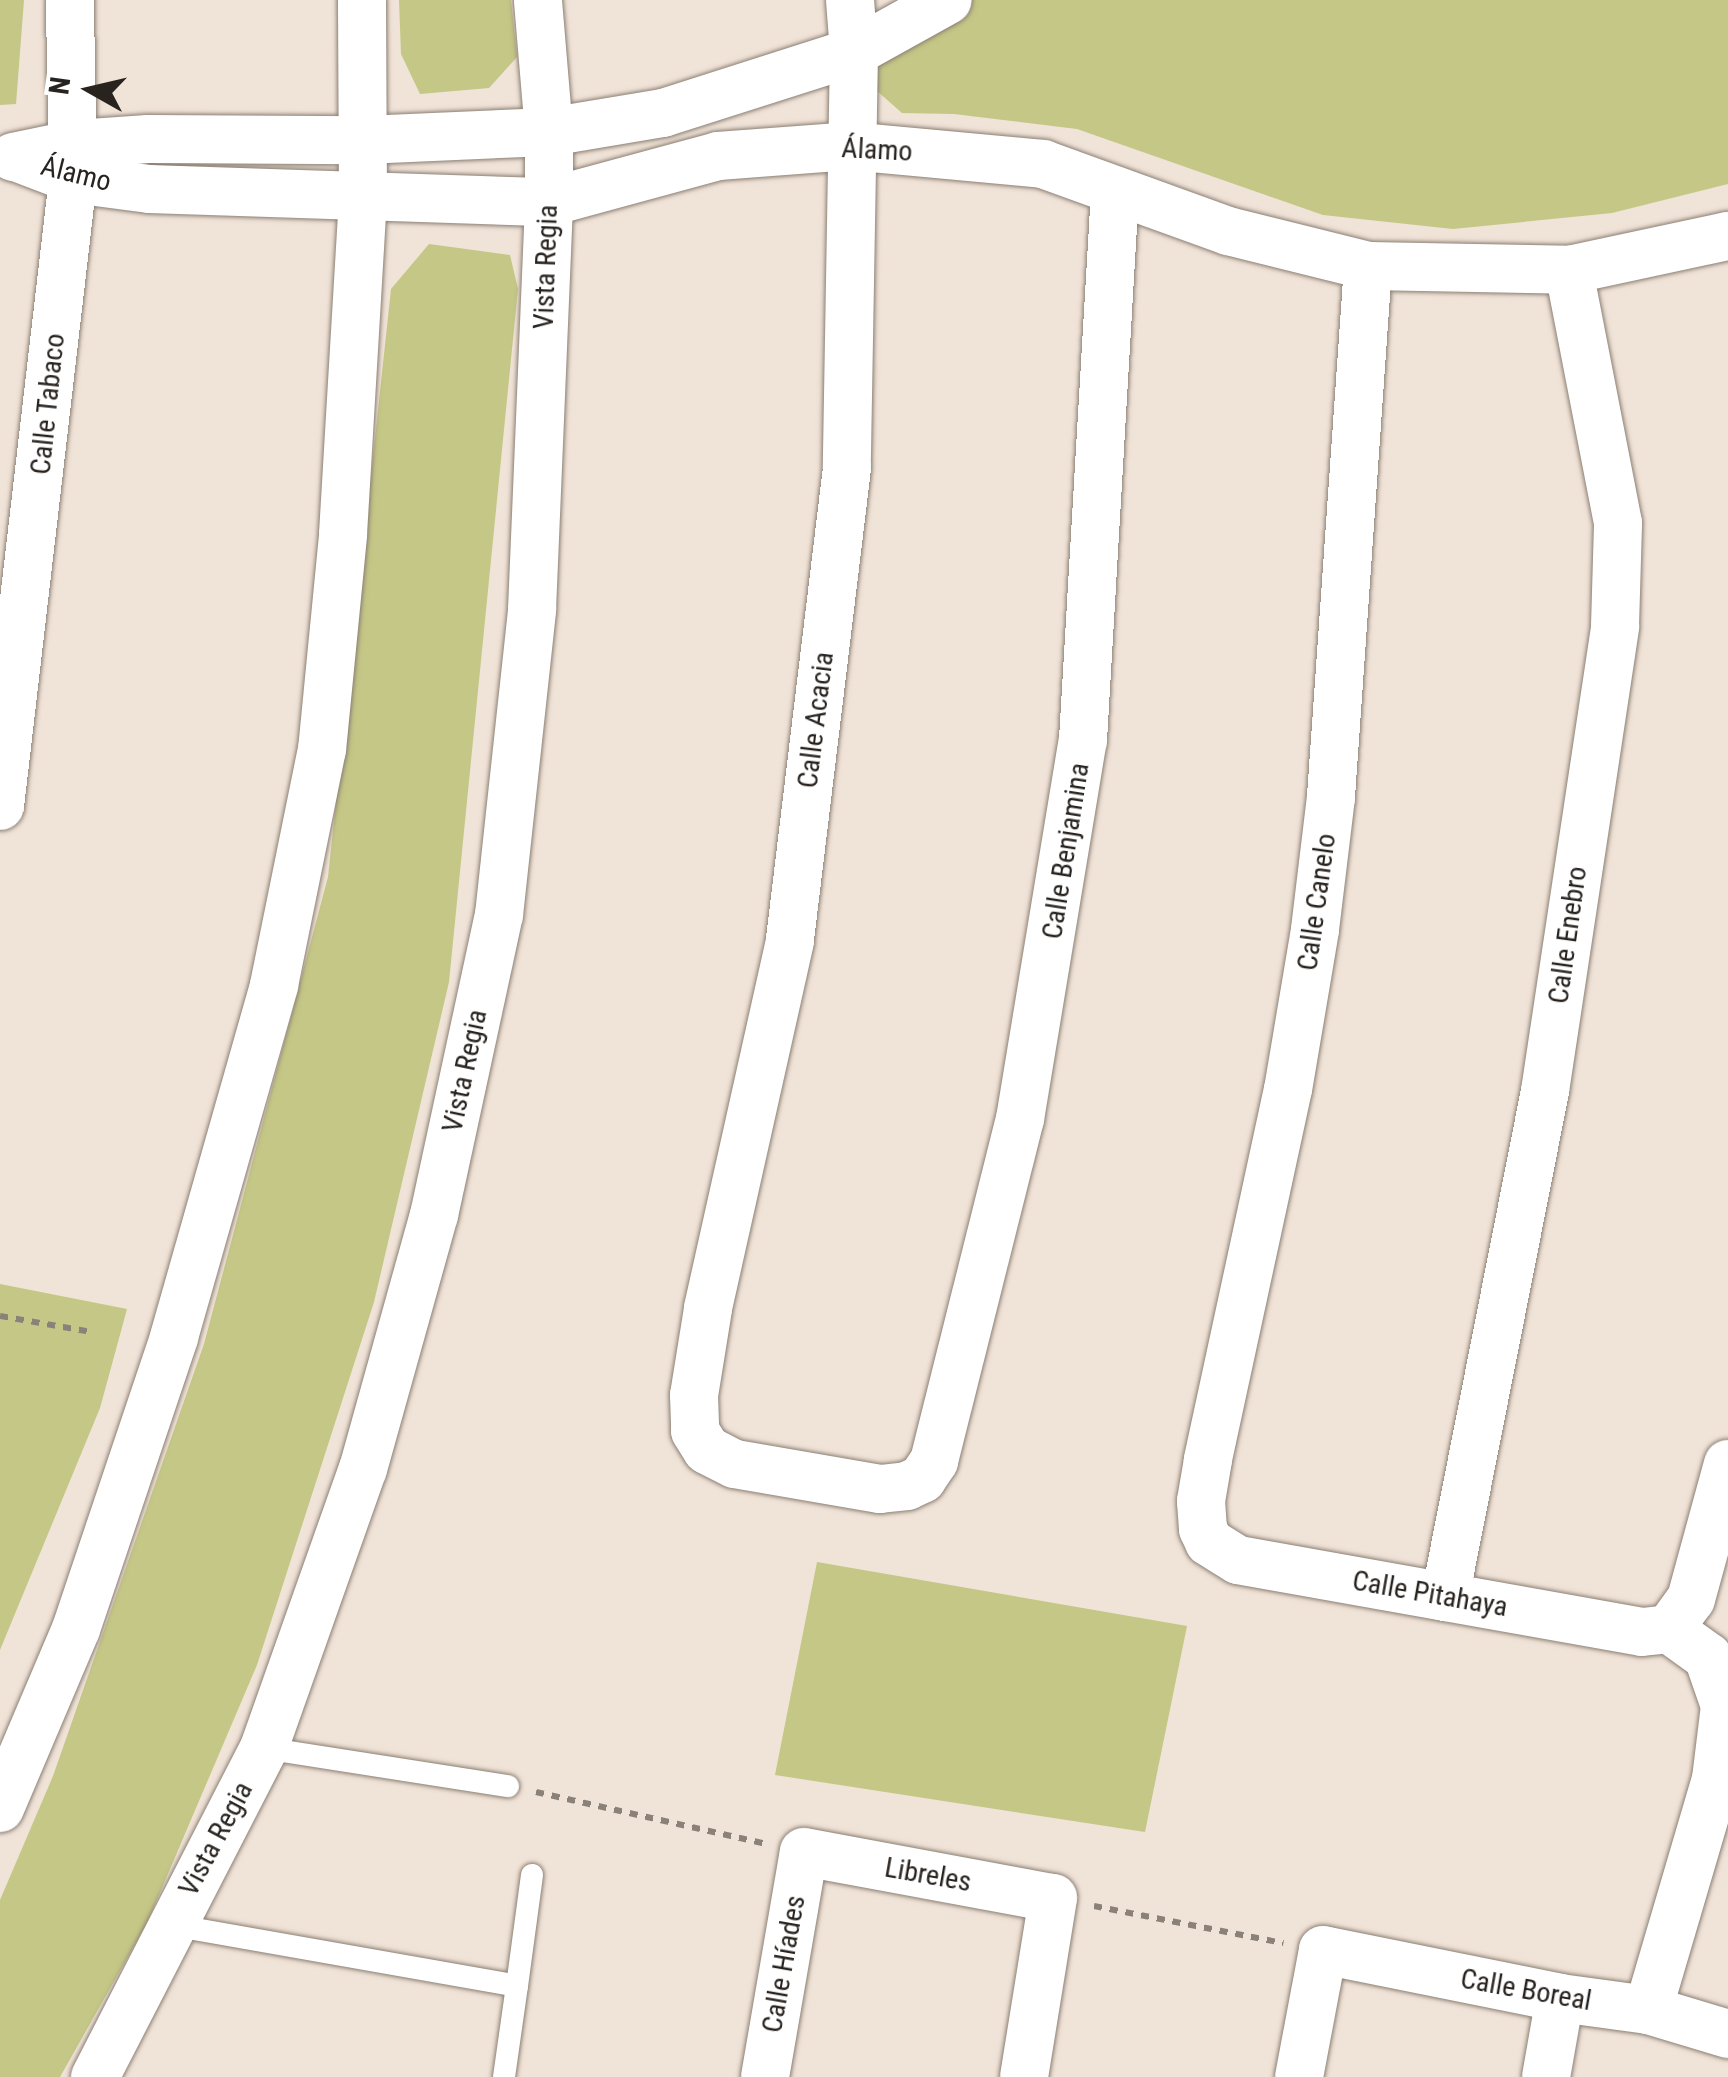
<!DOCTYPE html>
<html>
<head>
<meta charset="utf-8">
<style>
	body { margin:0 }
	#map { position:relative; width:1728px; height:2077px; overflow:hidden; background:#f0e3d7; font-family:"Roboto Condensed",sans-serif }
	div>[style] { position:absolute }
	.green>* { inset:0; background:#c4c786 }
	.path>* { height:6px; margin-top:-3px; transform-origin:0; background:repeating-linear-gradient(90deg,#8a8179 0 8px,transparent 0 16px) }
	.roads { filter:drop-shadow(0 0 2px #8b7f74) drop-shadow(0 0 2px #8b7f74) }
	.lane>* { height:22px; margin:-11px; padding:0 11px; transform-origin:11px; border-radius:11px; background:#fff }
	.street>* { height:48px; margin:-24px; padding:0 24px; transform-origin:24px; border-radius:24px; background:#fff }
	span { translate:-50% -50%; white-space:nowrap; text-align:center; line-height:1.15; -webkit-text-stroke:9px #fff; paint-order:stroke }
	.street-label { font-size:28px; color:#28231f }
	.north { position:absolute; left:40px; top:40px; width:100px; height:100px; -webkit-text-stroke:8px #fff; paint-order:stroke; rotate:278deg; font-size:28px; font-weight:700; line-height:40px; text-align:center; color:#28231f }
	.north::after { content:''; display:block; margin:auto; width:35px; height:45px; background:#28231f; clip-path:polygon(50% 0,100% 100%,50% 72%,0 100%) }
</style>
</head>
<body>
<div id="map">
	<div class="green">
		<i style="clip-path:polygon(0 0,24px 0,16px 104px,0 105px)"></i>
		<i style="clip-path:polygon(399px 0,511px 0,517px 57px,489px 88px,420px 94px,401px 54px)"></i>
		<i style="clip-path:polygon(959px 0,1728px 0,1728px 184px,1612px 213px,1453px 229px,1323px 215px,1077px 129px,954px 114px,902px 113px,877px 91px,876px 59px)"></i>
		<i style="clip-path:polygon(429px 244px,510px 255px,518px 289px,449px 982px,374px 1302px,257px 1665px,147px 1923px,60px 2077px,0 2077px,0 1900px,53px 1776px,204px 1344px,328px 877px,391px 289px)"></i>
		<i style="clip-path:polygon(0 1284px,127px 1309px,100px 1408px,0 1650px)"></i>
		<i style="clip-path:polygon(817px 1562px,1187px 1626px,1145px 1832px,775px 1775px)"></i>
	</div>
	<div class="path">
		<i style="left:0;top:1316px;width:93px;rotate:9.9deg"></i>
		<i style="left:536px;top:1792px;width:233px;rotate:12.7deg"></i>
		<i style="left:1094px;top:1906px;width:193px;rotate:11.1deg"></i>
	</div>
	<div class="roads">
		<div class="lane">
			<i style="left:264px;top:1748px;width:247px;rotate:8.9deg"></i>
			<i style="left:172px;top:1925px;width:350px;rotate:10deg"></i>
			<i style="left:517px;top:1986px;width:112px;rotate:-82.3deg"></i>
			<i style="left:504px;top:2077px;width:92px;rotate:-81.9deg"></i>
		</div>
		<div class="street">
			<i style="left:850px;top:0;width:52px;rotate:85.6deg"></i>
			<i style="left:854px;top:52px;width:416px;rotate:91deg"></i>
			<i style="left:847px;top:468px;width:476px;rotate:96.9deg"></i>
			<i style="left:790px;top:941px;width:377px;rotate:102.6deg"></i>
			<i style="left:708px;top:1309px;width:87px;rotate:99.2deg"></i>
			<i style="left:694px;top:1395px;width:36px;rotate:88deg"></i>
			<i style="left:695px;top:1431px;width:22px;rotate:58deg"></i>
			<i style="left:707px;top:1450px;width:31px;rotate:27deg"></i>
			<i style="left:735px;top:1464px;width:147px;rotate:9.8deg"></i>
			<i style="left:880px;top:1489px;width:27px;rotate:-6deg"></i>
			<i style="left:907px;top:1486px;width:17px;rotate:-25deg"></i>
			<i style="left:922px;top:1479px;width:22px;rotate:-56deg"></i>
			<i style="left:934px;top:1461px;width:353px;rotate:-75.9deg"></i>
			<i style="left:1020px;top:1119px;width:384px;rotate:-80.6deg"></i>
			<i style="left:1083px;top:740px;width:550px;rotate:-86.66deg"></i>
			<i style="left:13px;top:157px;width:64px;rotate:-11.7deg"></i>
			<i style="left:76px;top:144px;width:72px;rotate:-4deg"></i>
			<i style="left:148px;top:139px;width:216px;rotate:0.3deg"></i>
			<i style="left:364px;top:140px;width:185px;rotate:-2.5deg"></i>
			<i style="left:549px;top:132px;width:116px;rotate:-9.5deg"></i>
			<i style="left:663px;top:113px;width:201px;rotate:-17.7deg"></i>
			<i style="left:854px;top:52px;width:107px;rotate:-29deg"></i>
			<i style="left:16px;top:157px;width:61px;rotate:21.1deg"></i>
			<i style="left:73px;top:179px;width:77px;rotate:7.5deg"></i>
			<i style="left:149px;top:189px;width:400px;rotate:1.9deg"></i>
			<i style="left:549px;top:202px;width:175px;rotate:-15.2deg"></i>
			<i style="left:718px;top:156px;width:132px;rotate:-4.3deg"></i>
			<i style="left:850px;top:146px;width:194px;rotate:5.3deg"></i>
			<i style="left:1043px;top:164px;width:197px;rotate:19.9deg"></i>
			<i style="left:1228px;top:231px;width:144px;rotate:14deg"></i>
			<i style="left:1368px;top:266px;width:201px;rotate:1.1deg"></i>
			<i style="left:1569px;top:270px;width:163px;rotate:-12.1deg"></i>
			<i style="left:1368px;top:266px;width:532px;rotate:93.99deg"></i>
			<i style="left:1331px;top:797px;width:134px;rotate:96.9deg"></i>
			<i style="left:1315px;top:930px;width:161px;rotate:99.6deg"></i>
			<i style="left:1288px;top:1089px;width:380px;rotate:102.2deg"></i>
			<i style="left:1208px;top:1460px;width:42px;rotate:99.7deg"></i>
			<i style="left:1201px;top:1501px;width:28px;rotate:86deg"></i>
			<i style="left:1203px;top:1529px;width:14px;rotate:65deg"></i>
			<i style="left:1209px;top:1542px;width:34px;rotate:32deg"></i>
			<i style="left:1238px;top:1560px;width:410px;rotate:10.1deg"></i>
			<i style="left:1642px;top:1632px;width:27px;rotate:-6deg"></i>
			<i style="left:0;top:806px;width:631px;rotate:-83.36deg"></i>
			<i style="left:73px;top:179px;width:179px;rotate:-91deg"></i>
			<i style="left:1445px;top:1597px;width:516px;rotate:-78.82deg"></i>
			<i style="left:1545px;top:1091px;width:470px;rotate:-81.4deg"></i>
			<i style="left:1615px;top:626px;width:103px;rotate:-88.3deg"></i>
			<i style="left:1618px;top:523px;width:258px;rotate:-101deg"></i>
			<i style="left:1669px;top:1629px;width:37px;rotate:-54deg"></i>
			<i style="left:1691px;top:1599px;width:140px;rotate:-74.7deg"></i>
			<i style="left:0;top:1808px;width:194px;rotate:-67deg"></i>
			<i style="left:76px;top:1629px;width:308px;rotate:-71.4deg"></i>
			<i style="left:174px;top:1337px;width:366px;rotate:-74.1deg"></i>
			<i style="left:274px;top:985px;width:240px;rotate:-78.5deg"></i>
			<i style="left:322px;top:750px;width:217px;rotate:-84.4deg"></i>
			<i style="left:343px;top:534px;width:339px;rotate:-86.6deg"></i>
			<i style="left:363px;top:196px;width:196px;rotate:-90.3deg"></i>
			<i style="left:1648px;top:2010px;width:241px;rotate:-73.6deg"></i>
			<i style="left:1716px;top:1779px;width:74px;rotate:-83deg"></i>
			<i style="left:1725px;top:1706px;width:52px;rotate:-109.1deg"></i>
			<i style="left:1708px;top:1657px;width:48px;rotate:-144.3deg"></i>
			<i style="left:95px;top:2077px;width:370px;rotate:-62.8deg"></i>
			<i style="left:264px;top:1748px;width:296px;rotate:-70.5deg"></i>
			<i style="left:363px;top:1469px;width:264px;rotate:-74.4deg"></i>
			<i style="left:434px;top:1215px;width:307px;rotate:-77.8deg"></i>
			<i style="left:499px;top:915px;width:307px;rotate:-83.8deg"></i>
			<i style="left:532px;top:610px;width:408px;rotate:-87.6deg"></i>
			<i style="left:549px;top:202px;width:70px;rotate:-90deg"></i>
			<i style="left:549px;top:132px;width:132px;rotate:-94.8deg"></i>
			<i style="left:765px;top:2077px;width:228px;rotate:-80.2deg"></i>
			<i style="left:804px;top:1852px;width:253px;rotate:10.5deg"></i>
			<i style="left:1053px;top:1898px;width:181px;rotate:99.2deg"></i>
			<i style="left:1299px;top:2077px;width:129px;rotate:-79.3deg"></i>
			<i style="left:1323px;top:1950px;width:242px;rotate:11.4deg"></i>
			<i style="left:1560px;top:1998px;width:89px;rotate:7.8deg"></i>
			<i style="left:1648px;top:2010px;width:84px;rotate:16.7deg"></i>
			<i style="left:1546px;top:2077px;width:80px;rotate:-80deg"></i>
		</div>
	</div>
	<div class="street-label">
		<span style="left:877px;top:150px;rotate:3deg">Álamo</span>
		<span style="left:76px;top:174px;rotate:14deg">Álamo</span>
		<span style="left:546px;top:267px;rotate:-88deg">Vista Regia</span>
		<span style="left:48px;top:404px;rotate:-84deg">Calle Tabaco</span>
		<span style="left:816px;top:720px;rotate:-83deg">Calle Acacia</span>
		<span style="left:1066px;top:851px;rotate:-81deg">Calle Benjamina</span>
		<span style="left:1317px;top:902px;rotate:-82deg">Calle Canelo</span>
		<span style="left:1568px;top:935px;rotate:-82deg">Calle Enebro</span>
		<span style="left:465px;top:1071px;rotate:-78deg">Vista Regia</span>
		<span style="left:1430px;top:1594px;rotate:10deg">Calle Pitahaya</span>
		<span style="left:216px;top:1839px;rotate:-62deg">Vista Regia</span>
		<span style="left:928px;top:1875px;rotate:10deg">Libreles</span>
		<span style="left:784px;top:1964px;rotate:-80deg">Calle Híades</span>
		<span style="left:1526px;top:1990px;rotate:10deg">Calle Boreal</span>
	</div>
	<div class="north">N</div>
</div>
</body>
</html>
